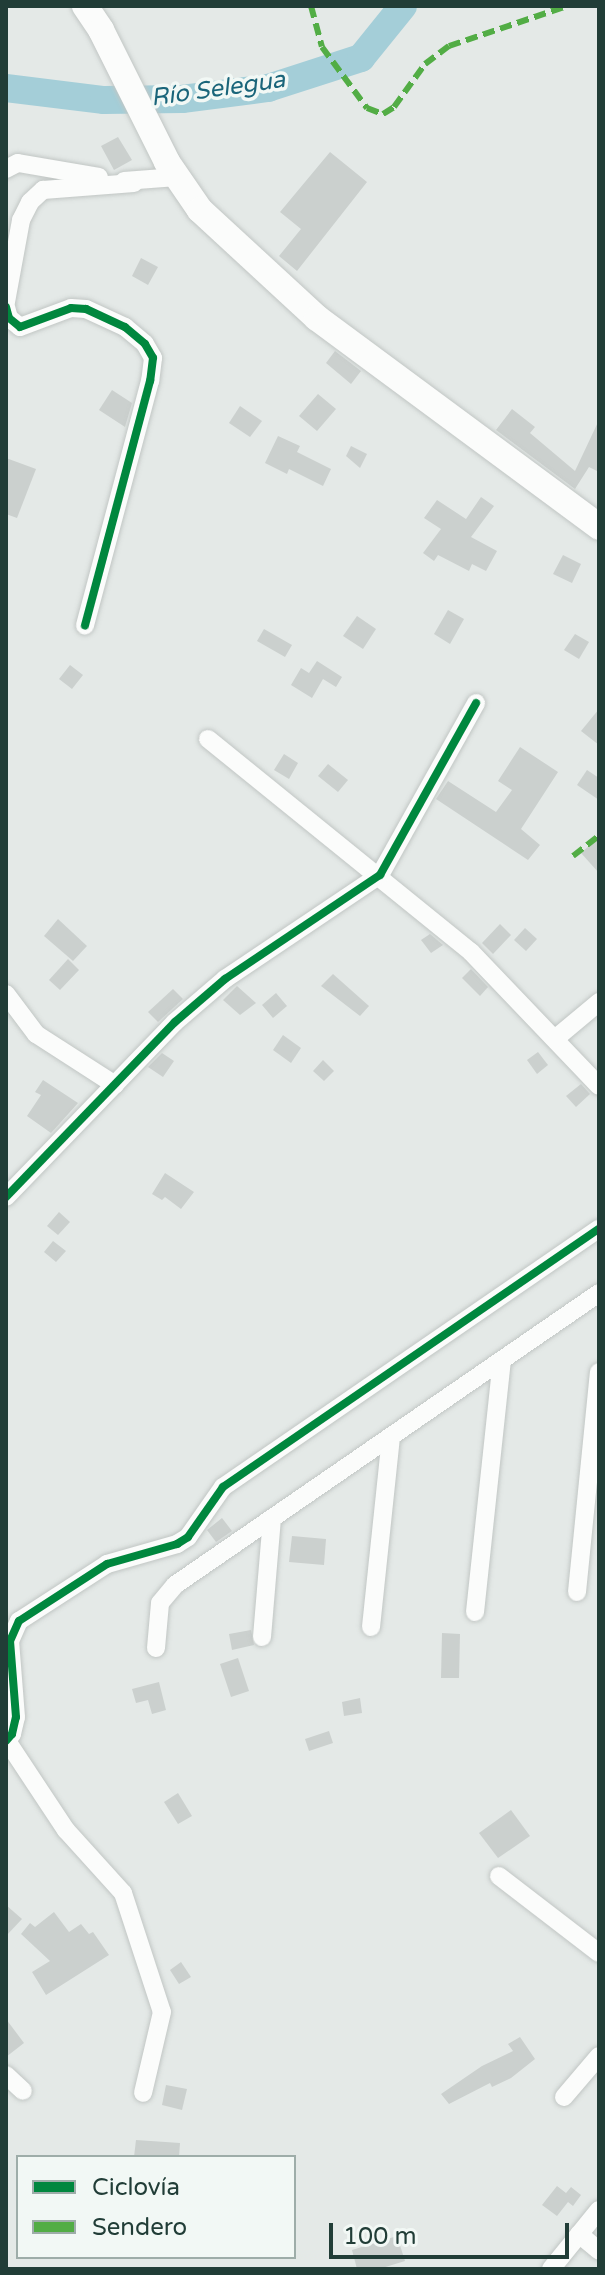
<!DOCTYPE html>
<html>
<head>
<meta charset="utf-8">
<style>
	body { margin:0 }
	#map { position:relative; width:605px; height:2275px; overflow:hidden; background:#e4e9e7; font-family:"Varela Round",sans-serif }
	div>[style] { position:absolute }
	.river>* { height:28px; margin:-14px; padding:0 14px; transform-origin:14px; border-radius:14px; background:#a4ced8 }
	.building>* { inset:0; background:#cbd0ce }
	.roads { filter:drop-shadow(0 0 2px #c1c6c4) drop-shadow(0 0 2px #c1c6c4) }
	.street>* { height:18px; margin:-9px; padding:0 9px; transform-origin:9px; border-radius:9px; background:#fbfcfb }
	.secondary>* { height:26px; margin:-13px; padding:0 13px; transform-origin:13px; border-radius:13px; background:#fbfcfb }
	.quiet>* { height:6px; margin-top:-3px; transform-origin:0; background:repeating-linear-gradient(90deg,#52ad45 0 12px,transparent 0 18px) }
	.cycleway>* { height:8px; margin:-4px; padding:0 4px; transform-origin:4px; border-radius:4px; background:#00873e }
	span { translate:-50% -50%; white-space:nowrap; text-align:center; line-height:1.15; -webkit-text-stroke:7px #f2f8f5; paint-order:stroke }
	.water-label { font-size:24px; color:#1a657a; font-style:italic }
	.frame { position:absolute; inset:0; border:8px solid #213d37; pointer-events:none }
	.legend { position:absolute; left:16px; top:2155px; width:280px; height:104px; box-sizing:border-box; background:#f2f8f5; border:2px solid #9eada9; margin:0; padding:10px 14px; list-style:none; font-size:24px; color:#213d37 }
	.legend li { display:flex; align-items:center; gap:16px; height:40px }
	.legend b { width:40px; border:2px solid #9eada9 }
	.scale { position:absolute; left:329px; top:2223px; width:240px; height:36px; box-sizing:border-box; border:4px solid #213d37; border-top:0; padding-left:10px; font-size:24px; line-height:28px; white-space:nowrap; color:#213d37; -webkit-text-stroke:6px #f2f8f5; paint-order:stroke }
</style>
</head>
<body>
<div id="map">
	<div class="river">
		<i style="left:6px;top:88px;width:99px;rotate:7deg"></i>
		<i style="left:104px;top:100px;width:78px;rotate:-0.7deg"></i>
		<i style="left:182px;top:99px;width:87px;rotate:-7.3deg"></i>
		<i style="left:268px;top:88px;width:98px;rotate:-17.9deg"></i>
		<i style="left:361px;top:58px;width:67px;rotate:-51.1deg"></i>
	</div>
	<div class="building">
		<i style="clip-path:polygon(118px 137px,132px 160px,114px 170px,101px 146px)"></i>
		<i style="clip-path:polygon(330px 152px,367px 182px,297px 271px,279px 256px,301px 229px,280px 212px)"></i>
		<i style="clip-path:polygon(141px 258px,158px 267px,148px 285px,132px 276px)"></i>
		<i style="clip-path:polygon(335px 351px,361px 371px,351px 384px,326px 363px)"></i>
		<i style="clip-path:polygon(112px 390px,132px 403px,125px 427px,99px 410px)"></i>
		<i style="clip-path:polygon(318px 394px,336px 409px,317px 431px,299px 416px)"></i>
		<i style="clip-path:polygon(240px 406px,262px 421px,250px 437px,229px 423px)"></i>
		<i style="clip-path:polygon(512px 409px,535px 427px,530px 433px,575px 471px,599px 420px,599px 472px,589px 467px,575px 489px,496px 430px)"></i>
		<i style="clip-path:polygon(278px 436px,300px 446px,297px 452px,331px 469px,323px 486px,289px 469px,287px 474px,265px 463px)"></i>
		<i style="clip-path:polygon(351px 446px,367px 454px,360px 468px,346px 456px)"></i>
		<i style="clip-path:polygon(6px 458px,36px 469px,17px 518px,6px 514px)"></i>
		<i style="clip-path:polygon(481px 497px,494px 506px,471px 537px,497px 551px,486px 571px,472px 564px,469px 571px,438px 555px,434px 561px,423px 553px,441px 529px,424px 518px,437px 500px,466px 519px)"></i>
		<i style="clip-path:polygon(563px 555px,581px 564px,572px 583px,553px 574px)"></i>
		<i style="clip-path:polygon(448px 610px,464px 619px,450px 644px,434px 634px)"></i>
		<i style="clip-path:polygon(357px 616px,376px 629px,363px 649px,343px 636px)"></i>
		<i style="clip-path:polygon(264px 629px,292px 645px,285px 657px,257px 641px)"></i>
		<i style="clip-path:polygon(575px 634px,589px 642px,579px 659px,564px 650px)"></i>
		<i style="clip-path:polygon(317px 661px,342px 677px,336px 687px,323px 679px,312px 698px,291px 685px,301px 668px,309px 673px)"></i>
		<i style="clip-path:polygon(70px 665px,83px 675px,72px 689px,59px 679px)"></i>
		<i style="clip-path:polygon(599px 709px,599px 745px,581px 731px)"></i>
		<i style="clip-path:polygon(520px 747px,558px 772px,521px 829px,540px 845px,528px 860px,436px 799px,448px 781px,496px 812px,512px 790px,498px 781px)"></i>
		<i style="clip-path:polygon(284px 754px,298px 763px,289px 779px,274px 770px)"></i>
		<i style="clip-path:polygon(328px 764px,348px 780px,338px 792px,318px 776px)"></i>
		<i style="clip-path:polygon(587px 770px,599px 778px,599px 800px,577px 785px)"></i>
		<i style="clip-path:polygon(599px 837px,599px 873px,581px 853px)"></i>
		<i style="clip-path:polygon(58px 919px,87px 946px,73px 961px,44px 936px)"></i>
		<i style="clip-path:polygon(500px 924px,511px 935px,493px 954px,482px 943px)"></i>
		<i style="clip-path:polygon(525px 928px,537px 939px,526px 951px,514px 940px)"></i>
		<i style="clip-path:polygon(430px 934px,443px 945px,431px 953px,421px 940px)"></i>
		<i style="clip-path:polygon(68px 959px,79px 970px,60px 990px,49px 980px)"></i>
		<i style="clip-path:polygon(471px 969px,488px 987px,480px 996px,462px 978px)"></i>
		<i style="clip-path:polygon(333px 974px,369px 1006px,360px 1016px,321px 986px)"></i>
		<i style="clip-path:polygon(237px 986px,256px 1003px,240px 1015px,223px 1000px)"></i>
		<i style="clip-path:polygon(173px 989px,183px 999px,158px 1022px,148px 1012px)"></i>
		<i style="clip-path:polygon(276px 993px,287px 1006px,273px 1018px,262px 1005px)"></i>
		<i style="clip-path:polygon(283px 1035px,301px 1048px,291px 1063px,273px 1050px)"></i>
		<i style="clip-path:polygon(538px 1052px,548px 1065px,537px 1074px,527px 1060px)"></i>
		<i style="clip-path:polygon(162px 1053px,174px 1061px,163px 1077px,148px 1067px)"></i>
		<i style="clip-path:polygon(323px 1060px,334px 1071px,324px 1081px,313px 1071px)"></i>
		<i style="clip-path:polygon(43px 1080px,78px 1103px,51px 1133px,27px 1116px,41px 1095px,35px 1092px)"></i>
		<i style="clip-path:polygon(581px 1084px,590px 1094px,576px 1107px,566px 1096px)"></i>
		<i style="clip-path:polygon(165px 1173px,194px 1192px,181px 1209px,165px 1197px,162px 1200px,152px 1194px)"></i>
		<i style="clip-path:polygon(59px 1212px,70px 1222px,58px 1235px,47px 1226px)"></i>
		<i style="clip-path:polygon(53px 1241px,66px 1251px,56px 1262px,44px 1252px)"></i>
		<i style="clip-path:polygon(222px 1518px,232px 1531px,216px 1542px,207px 1530px)"></i>
		<i style="clip-path:polygon(292px 1536px,326px 1539px,324px 1565px,289px 1562px)"></i>
		<i style="clip-path:polygon(251px 1630px,254px 1645px,232px 1650px,229px 1634px)"></i>
		<i style="clip-path:polygon(442px 1633px,460px 1634px,459px 1678px,441px 1678px)"></i>
		<i style="clip-path:polygon(238px 1658px,249px 1691px,231px 1697px,220px 1664px)"></i>
		<i style="clip-path:polygon(159px 1682px,166px 1710px,152px 1714px,148px 1700px,136px 1703px,132px 1689px)"></i>
		<i style="clip-path:polygon(360px 1698px,362px 1713px,344px 1716px,342px 1702px)"></i>
		<i style="clip-path:polygon(329px 1731px,333px 1743px,309px 1751px,305px 1739px)"></i>
		<i style="clip-path:polygon(178px 1793px,192px 1816px,178px 1824px,164px 1802px)"></i>
		<i style="clip-path:polygon(511px 1810px,530px 1836px,498px 1858px,479px 1833px)"></i>
		<i style="clip-path:polygon(6px 1905px,22px 1919px,6px 1936px)"></i>
		<i style="clip-path:polygon(54px 1912px,69px 1932px,81px 1924px,89px 1934px,93px 1932px,109px 1955px,46px 1995px,32px 1972px,50px 1961px,21px 1934px,30px 1923px,35px 1927px)"></i>
		<i style="clip-path:polygon(181px 1962px,191px 1977px,179px 1984px,170px 1970px)"></i>
		<i style="clip-path:polygon(6px 2019px,24px 2043px,6px 2057px)"></i>
		<i style="clip-path:polygon(520px 2037px,535px 2059px,511px 2078px,492px 2087px,490px 2083px,449px 2104px,441px 2094px,482px 2066px,513px 2051px,508px 2044px)"></i>
		<i style="clip-path:polygon(166px 2085px,187px 2089px,182px 2110px,162px 2105px)"></i>
		<i style="clip-path:polygon(136px 2140px,180px 2143px,179px 2157px,134px 2157px)"></i>
		<i style="clip-path:polygon(557px 2186px,566px 2193px,571px 2187px,581px 2195px,573px 2206px,568px 2202px,557px 2216px,542px 2205px)"></i>
		<i style="clip-path:polygon(397px 2236px,405px 2261px,379px 2269px,357px 2269px,352px 2250px)"></i>
	</div>
	<div class="roads">
		<div class="street">
			<i style="left:6px;top:169px;width:13px;rotate:-27deg"></i>
			<i style="left:18px;top:163px;width:82px;rotate:9.8deg"></i>
			<i style="left:124px;top:181px;width:53px;rotate:-4.3deg"></i>
			<i style="left:6px;top:302px;width:83px;rotate:-79.6deg"></i>
			<i style="left:21px;top:220px;width:20px;rotate:-63deg"></i>
			<i style="left:30px;top:202px;width:18px;rotate:-43deg"></i>
			<i style="left:43px;top:190px;width:91px;rotate:-4.4deg"></i>
			<i style="left:6px;top:307px;width:11px;rotate:75deg"></i>
			<i style="left:9px;top:318px;width:14px;rotate:39deg"></i>
			<i style="left:20px;top:327px;width:54px;rotate:-20.4deg"></i>
			<i style="left:71px;top:308px;width:15px;rotate:4deg"></i>
			<i style="left:86px;top:309px;width:43px;rotate:24.8deg"></i>
			<i style="left:125px;top:327px;width:26px;rotate:40deg"></i>
			<i style="left:145px;top:344px;width:16px;rotate:60deg"></i>
			<i style="left:153px;top:358px;width:23px;rotate:97deg"></i>
			<i style="left:150px;top:381px;width:253px;rotate:104.9deg"></i>
			<i style="left:208px;top:739px;width:338px;rotate:39deg"></i>
			<i style="left:471px;top:952px;width:185px;rotate:46.3deg"></i>
			<i style="left:6px;top:994px;width:50px;rotate:53.1deg"></i>
			<i style="left:36px;top:1034px;width:94px;rotate:32.8deg"></i>
			<i style="left:556px;top:1038px;width:56px;rotate:-39.9deg"></i>
			<i style="left:6px;top:1197px;width:243px;rotate:-46deg"></i>
			<i style="left:175px;top:1022px;width:66px;rotate:-40.7deg"></i>
			<i style="left:225px;top:979px;width:187px;rotate:-33.9deg"></i>
			<i style="left:380px;top:875px;width:197px;rotate:-60.8deg"></i>
			<i style="left:577px;top:1592px;width:221px;rotate:-84.3deg"></i>
			<i style="left:475px;top:1612px;width:253px;rotate:-83.9deg"></i>
			<i style="left:371px;top:1627px;width:191px;rotate:-84deg"></i>
			<i style="left:262px;top:1637px;width:119px;rotate:-85.2deg"></i>
			<i style="left:156px;top:1648px;width:45px;rotate:-84.9deg"></i>
			<i style="left:160px;top:1603px;width:23px;rotate:-50deg"></i>
			<i style="left:175px;top:1585px;width:515px;rotate:-34.55deg"></i>
			<i style="left:6px;top:1741px;width:9px;rotate:-49deg"></i>
			<i style="left:12px;top:1734px;width:17px;rotate:-77deg"></i>
			<i style="left:16px;top:1717px;width:76px;rotate:-94.5deg"></i>
			<i style="left:10px;top:1641px;width:22px;rotate:-66deg"></i>
			<i style="left:19px;top:1621px;width:105px;rotate:-32.9deg"></i>
			<i style="left:107px;top:1564px;width:73px;rotate:-15.9deg"></i>
			<i style="left:177px;top:1544px;width:13px;rotate:-32deg"></i>
			<i style="left:188px;top:1537px;width:61px;rotate:-55deg"></i>
			<i style="left:223px;top:1487px;width:456px;rotate:-34.5deg"></i>
			<i style="left:7px;top:1741px;width:107px;rotate:56.5deg"></i>
			<i style="left:66px;top:1830px;width:85px;rotate:47.9deg"></i>
			<i style="left:123px;top:1893px;width:125px;rotate:71.9deg"></i>
			<i style="left:162px;top:2012px;width:83px;rotate:103.2deg"></i>
			<i style="left:499px;top:1876px;width:126px;rotate:37.6deg"></i>
			<i style="left:6px;top:2075px;width:23px;rotate:43deg"></i>
			<i style="left:564px;top:2097px;width:54px;rotate:-49.5deg"></i>
			<i style="left:579px;top:2234px;width:26px;rotate:40deg"></i>
			<i style="left:551px;top:2269px;width:76px;rotate:-50.9deg"></i>
		</div>
		<div class="secondary">
			<i style="left:85px;top:6px;width:29px;rotate:56deg"></i>
			<i style="left:101px;top:30px;width:148px;rotate:63.4deg"></i>
			<i style="left:167px;top:162px;width:58px;rotate:55.5deg"></i>
			<i style="left:200px;top:210px;width:159px;rotate:42.7deg"></i>
			<i style="left:317px;top:318px;width:351px;rotate:36.5deg"></i>
		</div>
	</div>
	<div class="quiet">
		<i style="left:311px;top:6px;width:42px;rotate:75deg"></i>
		<i style="left:322px;top:47px;width:76px;rotate:53.6deg"></i>
		<i style="left:367px;top:108px;width:17px;rotate:21deg"></i>
		<i style="left:383px;top:114px;width:13px;rotate:-32deg"></i>
		<i style="left:394px;top:107px;width:53px;rotate:-54.2deg"></i>
		<i style="left:425px;top:64px;width:30px;rotate:-37deg"></i>
		<i style="left:449px;top:46px;width:125px;rotate:-18.7deg"></i>
		<i style="left:573px;top:856px;width:33px;rotate:-38deg"></i>
	</div>
	<div class="cycleway">
		<i style="left:6px;top:307px;width:11px;rotate:75deg"></i>
		<i style="left:9px;top:318px;width:14px;rotate:39deg"></i>
		<i style="left:20px;top:327px;width:54px;rotate:-20.4deg"></i>
		<i style="left:71px;top:308px;width:15px;rotate:4deg"></i>
		<i style="left:86px;top:309px;width:43px;rotate:24.8deg"></i>
		<i style="left:125px;top:327px;width:26px;rotate:40deg"></i>
		<i style="left:145px;top:344px;width:16px;rotate:60deg"></i>
		<i style="left:153px;top:358px;width:23px;rotate:97deg"></i>
		<i style="left:150px;top:381px;width:253px;rotate:104.9deg"></i>
		<i style="left:6px;top:1197px;width:243px;rotate:-46deg"></i>
		<i style="left:175px;top:1022px;width:66px;rotate:-40.7deg"></i>
		<i style="left:225px;top:979px;width:187px;rotate:-33.9deg"></i>
		<i style="left:380px;top:875px;width:197px;rotate:-60.8deg"></i>
		<i style="left:6px;top:1741px;width:9px;rotate:-49deg"></i>
		<i style="left:12px;top:1734px;width:17px;rotate:-77deg"></i>
		<i style="left:16px;top:1717px;width:76px;rotate:-94.5deg"></i>
		<i style="left:10px;top:1641px;width:22px;rotate:-66deg"></i>
		<i style="left:19px;top:1621px;width:105px;rotate:-32.9deg"></i>
		<i style="left:107px;top:1564px;width:73px;rotate:-15.9deg"></i>
		<i style="left:177px;top:1544px;width:13px;rotate:-32deg"></i>
		<i style="left:188px;top:1537px;width:61px;rotate:-55deg"></i>
		<i style="left:223px;top:1487px;width:456px;rotate:-34.5deg"></i>
	</div>
	<div class="water-label">
		<span style="left:218px;top:89px;rotate:-8deg">Río Selegua</span>
	</div>
	<div class="frame"></div>
	<ul class="legend">
	<li><b style="height:10px;background:#00873e"></b>Ciclovía</li>
	<li><b style="height:10px;background:#52ad45"></b>Sendero</li>
	</ul>
	<div class="scale">100 m</div>
</div>
</body>
</html>
